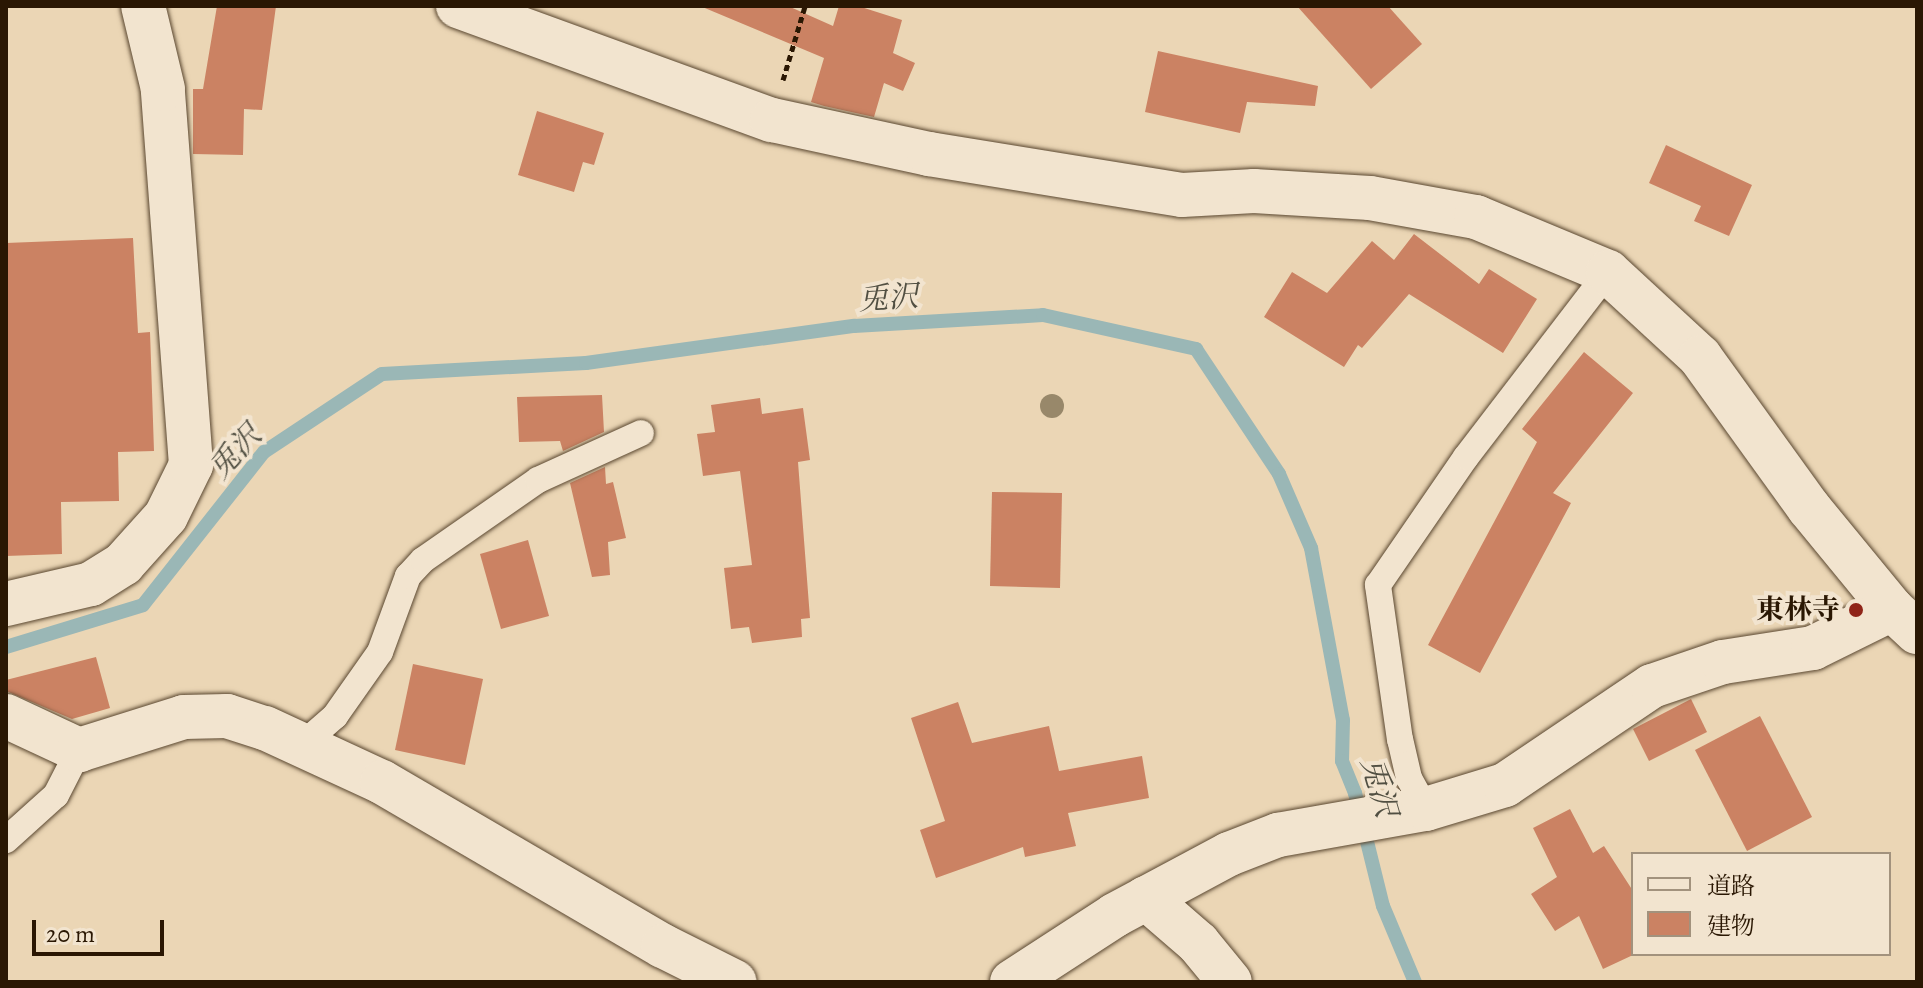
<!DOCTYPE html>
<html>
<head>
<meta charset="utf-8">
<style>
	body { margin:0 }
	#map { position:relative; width:1923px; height:988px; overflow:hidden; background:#ebd6b5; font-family:Alegreya,"Noto Serif JP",serif }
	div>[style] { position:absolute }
	.stream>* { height:14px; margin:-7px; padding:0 7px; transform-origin:7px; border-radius:7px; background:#9ab7b6 }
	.building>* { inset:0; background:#cb8263 }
	.path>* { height:5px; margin-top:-2.5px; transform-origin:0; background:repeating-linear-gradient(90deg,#2a1703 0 6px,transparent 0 10px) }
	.roads { filter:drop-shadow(0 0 2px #5a4730) drop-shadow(0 0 2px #5a4730) }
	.service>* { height:26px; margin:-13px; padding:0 13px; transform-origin:13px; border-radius:13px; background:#f2e4cf }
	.minor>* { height:44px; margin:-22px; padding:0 22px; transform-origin:22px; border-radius:22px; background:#f2e4cf }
	.trees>* { width:24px; height:24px; margin:-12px; border-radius:50%; background:#98886a }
	.dots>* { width:22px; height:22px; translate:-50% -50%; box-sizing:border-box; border:4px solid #f2e4cf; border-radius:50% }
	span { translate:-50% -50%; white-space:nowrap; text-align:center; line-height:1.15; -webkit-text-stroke:8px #f2e4cf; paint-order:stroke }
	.poi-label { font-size:28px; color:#2a1703; font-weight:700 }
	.right { translate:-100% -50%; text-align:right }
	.water-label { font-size:30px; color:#514f42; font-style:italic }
	.frame { position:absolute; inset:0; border:8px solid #2a1703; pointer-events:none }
	.legend { position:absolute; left:1631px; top:852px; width:260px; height:104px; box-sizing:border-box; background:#f2e4cf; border:2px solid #a2927d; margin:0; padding:10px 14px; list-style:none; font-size:24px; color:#2a1703 }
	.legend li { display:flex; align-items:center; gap:16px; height:40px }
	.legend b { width:40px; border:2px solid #a2927d }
	.scale { position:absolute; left:32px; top:920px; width:132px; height:36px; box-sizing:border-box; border:4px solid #2a1703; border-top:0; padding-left:10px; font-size:24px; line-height:28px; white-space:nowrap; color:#2a1703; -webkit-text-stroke:6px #f2e4cf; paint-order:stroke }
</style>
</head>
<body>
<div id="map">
	<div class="stream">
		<i style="left:6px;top:647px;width:143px;rotate:-17deg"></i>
		<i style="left:143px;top:605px;width:195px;rotate:-51.7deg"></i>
		<i style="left:264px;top:452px;width:141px;rotate:-33.5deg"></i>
		<i style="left:382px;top:374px;width:204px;rotate:-3.1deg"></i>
		<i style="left:586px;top:363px;width:271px;rotate:-7.9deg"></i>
		<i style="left:854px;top:326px;width:189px;rotate:-3.3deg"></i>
		<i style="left:1043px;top:315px;width:157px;rotate:12.5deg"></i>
		<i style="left:1196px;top:349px;width:150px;rotate:56.4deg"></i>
		<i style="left:1279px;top:474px;width:81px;rotate:66.6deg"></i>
		<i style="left:1311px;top:548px;width:175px;rotate:79.5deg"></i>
		<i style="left:1343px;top:720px;width:41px;rotate:91.4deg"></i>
		<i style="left:1342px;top:761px;width:35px;rotate:68deg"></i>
		<i style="left:1355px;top:793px;width:116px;rotate:76.1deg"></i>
		<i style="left:1383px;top:906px;width:82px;rotate:67.2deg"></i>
	</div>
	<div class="building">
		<i style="clip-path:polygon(217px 6px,276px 6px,262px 110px,244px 109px,243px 155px,193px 154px,193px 89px,203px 89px)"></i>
		<i style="clip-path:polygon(700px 6px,788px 6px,833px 26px,839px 6px,858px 6px,902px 20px,893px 53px,915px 63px,903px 91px,884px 83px,874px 117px,824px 106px,811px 102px,824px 58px)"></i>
		<i style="clip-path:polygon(1297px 6px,1388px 6px,1422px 44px,1371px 89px)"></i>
		<i style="clip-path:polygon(1158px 51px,1318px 86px,1315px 106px,1247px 102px,1240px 133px,1145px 112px)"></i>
		<i style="clip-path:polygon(537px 111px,604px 133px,594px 165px,583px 162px,574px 192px,518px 175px)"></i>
		<i style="clip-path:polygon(1666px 145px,1752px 185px,1729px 236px,1694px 221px,1701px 206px,1649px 183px)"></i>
		<i style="clip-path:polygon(1414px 234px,1479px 284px,1489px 269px,1537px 299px,1503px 353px,1409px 294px,1362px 348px,1358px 345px,1344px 367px,1264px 317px,1292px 272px,1327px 293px,1372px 241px,1394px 260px)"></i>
		<i style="clip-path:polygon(133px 238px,138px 333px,150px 332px,154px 451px,118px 452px,119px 501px,61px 502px,62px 554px,6px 556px,6px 243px)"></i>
		<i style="clip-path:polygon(1584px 352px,1633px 393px,1553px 493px,1571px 503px,1480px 673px,1428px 645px,1537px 442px,1522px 429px)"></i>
		<i style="clip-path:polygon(602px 395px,604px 432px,563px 451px,560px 441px,519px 442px,517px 397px)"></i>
		<i style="clip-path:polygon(760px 398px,762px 414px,803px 408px,810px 460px,798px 462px,810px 618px,801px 619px,802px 637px,752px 643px,749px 627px,731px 629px,724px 568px,752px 565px,740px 471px,703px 476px,697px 434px,715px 432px,711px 405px)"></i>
		<i style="clip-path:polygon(605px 467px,606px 484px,613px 482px,626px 538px,608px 542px,610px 575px,592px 577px,570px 483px)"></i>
		<i style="clip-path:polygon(992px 492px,1062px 493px,1060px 588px,990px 586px)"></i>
		<i style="clip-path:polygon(528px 540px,549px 616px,501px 629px,480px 554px)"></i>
		<i style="clip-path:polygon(96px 657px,110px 708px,72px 719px,6px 691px,6px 680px)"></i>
		<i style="clip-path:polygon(413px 664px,483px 679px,465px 765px,395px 750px)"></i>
		<i style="clip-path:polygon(1691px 699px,1707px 732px,1649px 761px,1633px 729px)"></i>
		<i style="clip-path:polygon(958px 702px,972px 743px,1049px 726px,1059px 771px,1142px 756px,1149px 798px,1068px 813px,1076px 846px,1025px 857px,1023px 847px,936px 878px,920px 830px,945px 821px,911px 718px)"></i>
		<i style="clip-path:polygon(1760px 716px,1812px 817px,1747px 851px,1695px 750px)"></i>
		<i style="clip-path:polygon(1570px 809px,1593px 853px,1604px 846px,1633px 891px,1633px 955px,1603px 969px,1579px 916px,1555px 931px,1531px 894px,1557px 877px,1533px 828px)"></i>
	</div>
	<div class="path">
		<i style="left:783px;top:80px;width:77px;rotate:-73.4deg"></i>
	</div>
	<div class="roads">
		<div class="service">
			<i style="left:303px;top:744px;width:43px;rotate:-41.2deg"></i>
			<i style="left:335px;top:716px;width:78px;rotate:-54.9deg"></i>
			<i style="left:380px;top:652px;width:81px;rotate:-69.8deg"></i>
			<i style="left:408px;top:576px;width:22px;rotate:-47deg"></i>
			<i style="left:423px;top:560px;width:140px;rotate:-34.8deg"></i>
			<i style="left:538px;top:480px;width:113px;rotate:-24.5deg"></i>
			<i style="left:1426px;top:809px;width:35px;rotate:-119deg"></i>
			<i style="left:1409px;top:778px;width:39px;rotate:-103deg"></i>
			<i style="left:1400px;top:740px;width:157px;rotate:-98.1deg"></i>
			<i style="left:1378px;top:585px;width:155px;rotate:-55.5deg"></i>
			<i style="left:1466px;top:457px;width:233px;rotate:-52.5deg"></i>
			<i style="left:6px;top:840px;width:67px;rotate:-42deg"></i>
			<i style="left:56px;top:795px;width:51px;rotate:-62.9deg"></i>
		</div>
		<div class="minor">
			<i style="left:458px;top:6px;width:334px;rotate:20deg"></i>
			<i style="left:772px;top:120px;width:161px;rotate:12.2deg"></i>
			<i style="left:929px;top:154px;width:256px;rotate:9.2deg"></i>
			<i style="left:1182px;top:195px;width:72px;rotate:-3.2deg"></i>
			<i style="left:1254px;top:191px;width:116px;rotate:3.5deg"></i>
			<i style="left:1370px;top:198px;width:108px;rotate:10.2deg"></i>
			<i style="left:1476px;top:217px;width:143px;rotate:22.6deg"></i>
			<i style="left:1608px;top:272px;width:125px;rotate:42.7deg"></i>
			<i style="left:1700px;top:357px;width:186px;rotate:54.2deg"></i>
			<i style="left:1809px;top:508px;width:131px;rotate:50.6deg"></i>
			<i style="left:1892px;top:609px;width:34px;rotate:43deg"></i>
			<i style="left:6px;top:604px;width:87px;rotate:-13.2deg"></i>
			<i style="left:91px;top:584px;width:38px;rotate:-32deg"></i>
			<i style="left:123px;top:564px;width:64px;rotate:-48.1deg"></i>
			<i style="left:166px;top:516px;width:57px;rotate:-63.9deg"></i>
			<i style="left:191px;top:465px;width:377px;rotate:-94.3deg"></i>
			<i style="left:163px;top:89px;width:85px;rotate:-103.5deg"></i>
			<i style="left:6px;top:716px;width:81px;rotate:25deg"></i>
			<i style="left:79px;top:750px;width:110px;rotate:-17.4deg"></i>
			<i style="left:184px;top:717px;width:43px;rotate:-1.3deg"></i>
			<i style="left:227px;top:716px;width:40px;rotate:18deg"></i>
			<i style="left:265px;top:728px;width:129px;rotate:24.8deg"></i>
			<i style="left:382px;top:782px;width:325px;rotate:30.3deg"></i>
			<i style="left:663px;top:946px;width:80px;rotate:26.6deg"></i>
			<i style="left:1146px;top:898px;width:69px;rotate:40.9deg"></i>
			<i style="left:1198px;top:943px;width:50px;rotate:50.6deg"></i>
			<i style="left:1012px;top:982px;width:123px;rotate:-33deg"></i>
			<i style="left:1115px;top:915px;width:129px;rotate:-28.2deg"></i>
			<i style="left:1229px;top:854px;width:53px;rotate:-21.2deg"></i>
			<i style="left:1278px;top:835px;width:150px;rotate:-10deg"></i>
			<i style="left:1426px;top:809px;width:83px;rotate:-16.9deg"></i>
			<i style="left:1505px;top:785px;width:177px;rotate:-34deg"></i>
			<i style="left:1652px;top:686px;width:75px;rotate:-18.7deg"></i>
			<i style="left:1723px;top:662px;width:91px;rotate:-8.8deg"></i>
			<i style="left:1813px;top:648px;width:88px;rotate:-26.3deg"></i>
		</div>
	</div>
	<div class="trees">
		<i style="left:1052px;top:406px"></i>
	</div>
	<div class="dots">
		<i style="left:1856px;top:610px;background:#8f2418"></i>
	</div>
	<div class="poi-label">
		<span class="right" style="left:1840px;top:610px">東林寺</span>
	</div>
	<div class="water-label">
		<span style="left:888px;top:298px;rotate:-4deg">兎沢</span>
		<span style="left:235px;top:452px;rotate:-47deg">兎沢</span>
		<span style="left:1379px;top:787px;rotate:74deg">兎沢</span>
	</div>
	<div class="frame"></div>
	<ul class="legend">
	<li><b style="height:10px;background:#f2e4cf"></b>道路</li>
	<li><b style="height:22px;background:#cb8263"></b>建物</li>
	</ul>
	<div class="scale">20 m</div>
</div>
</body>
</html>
